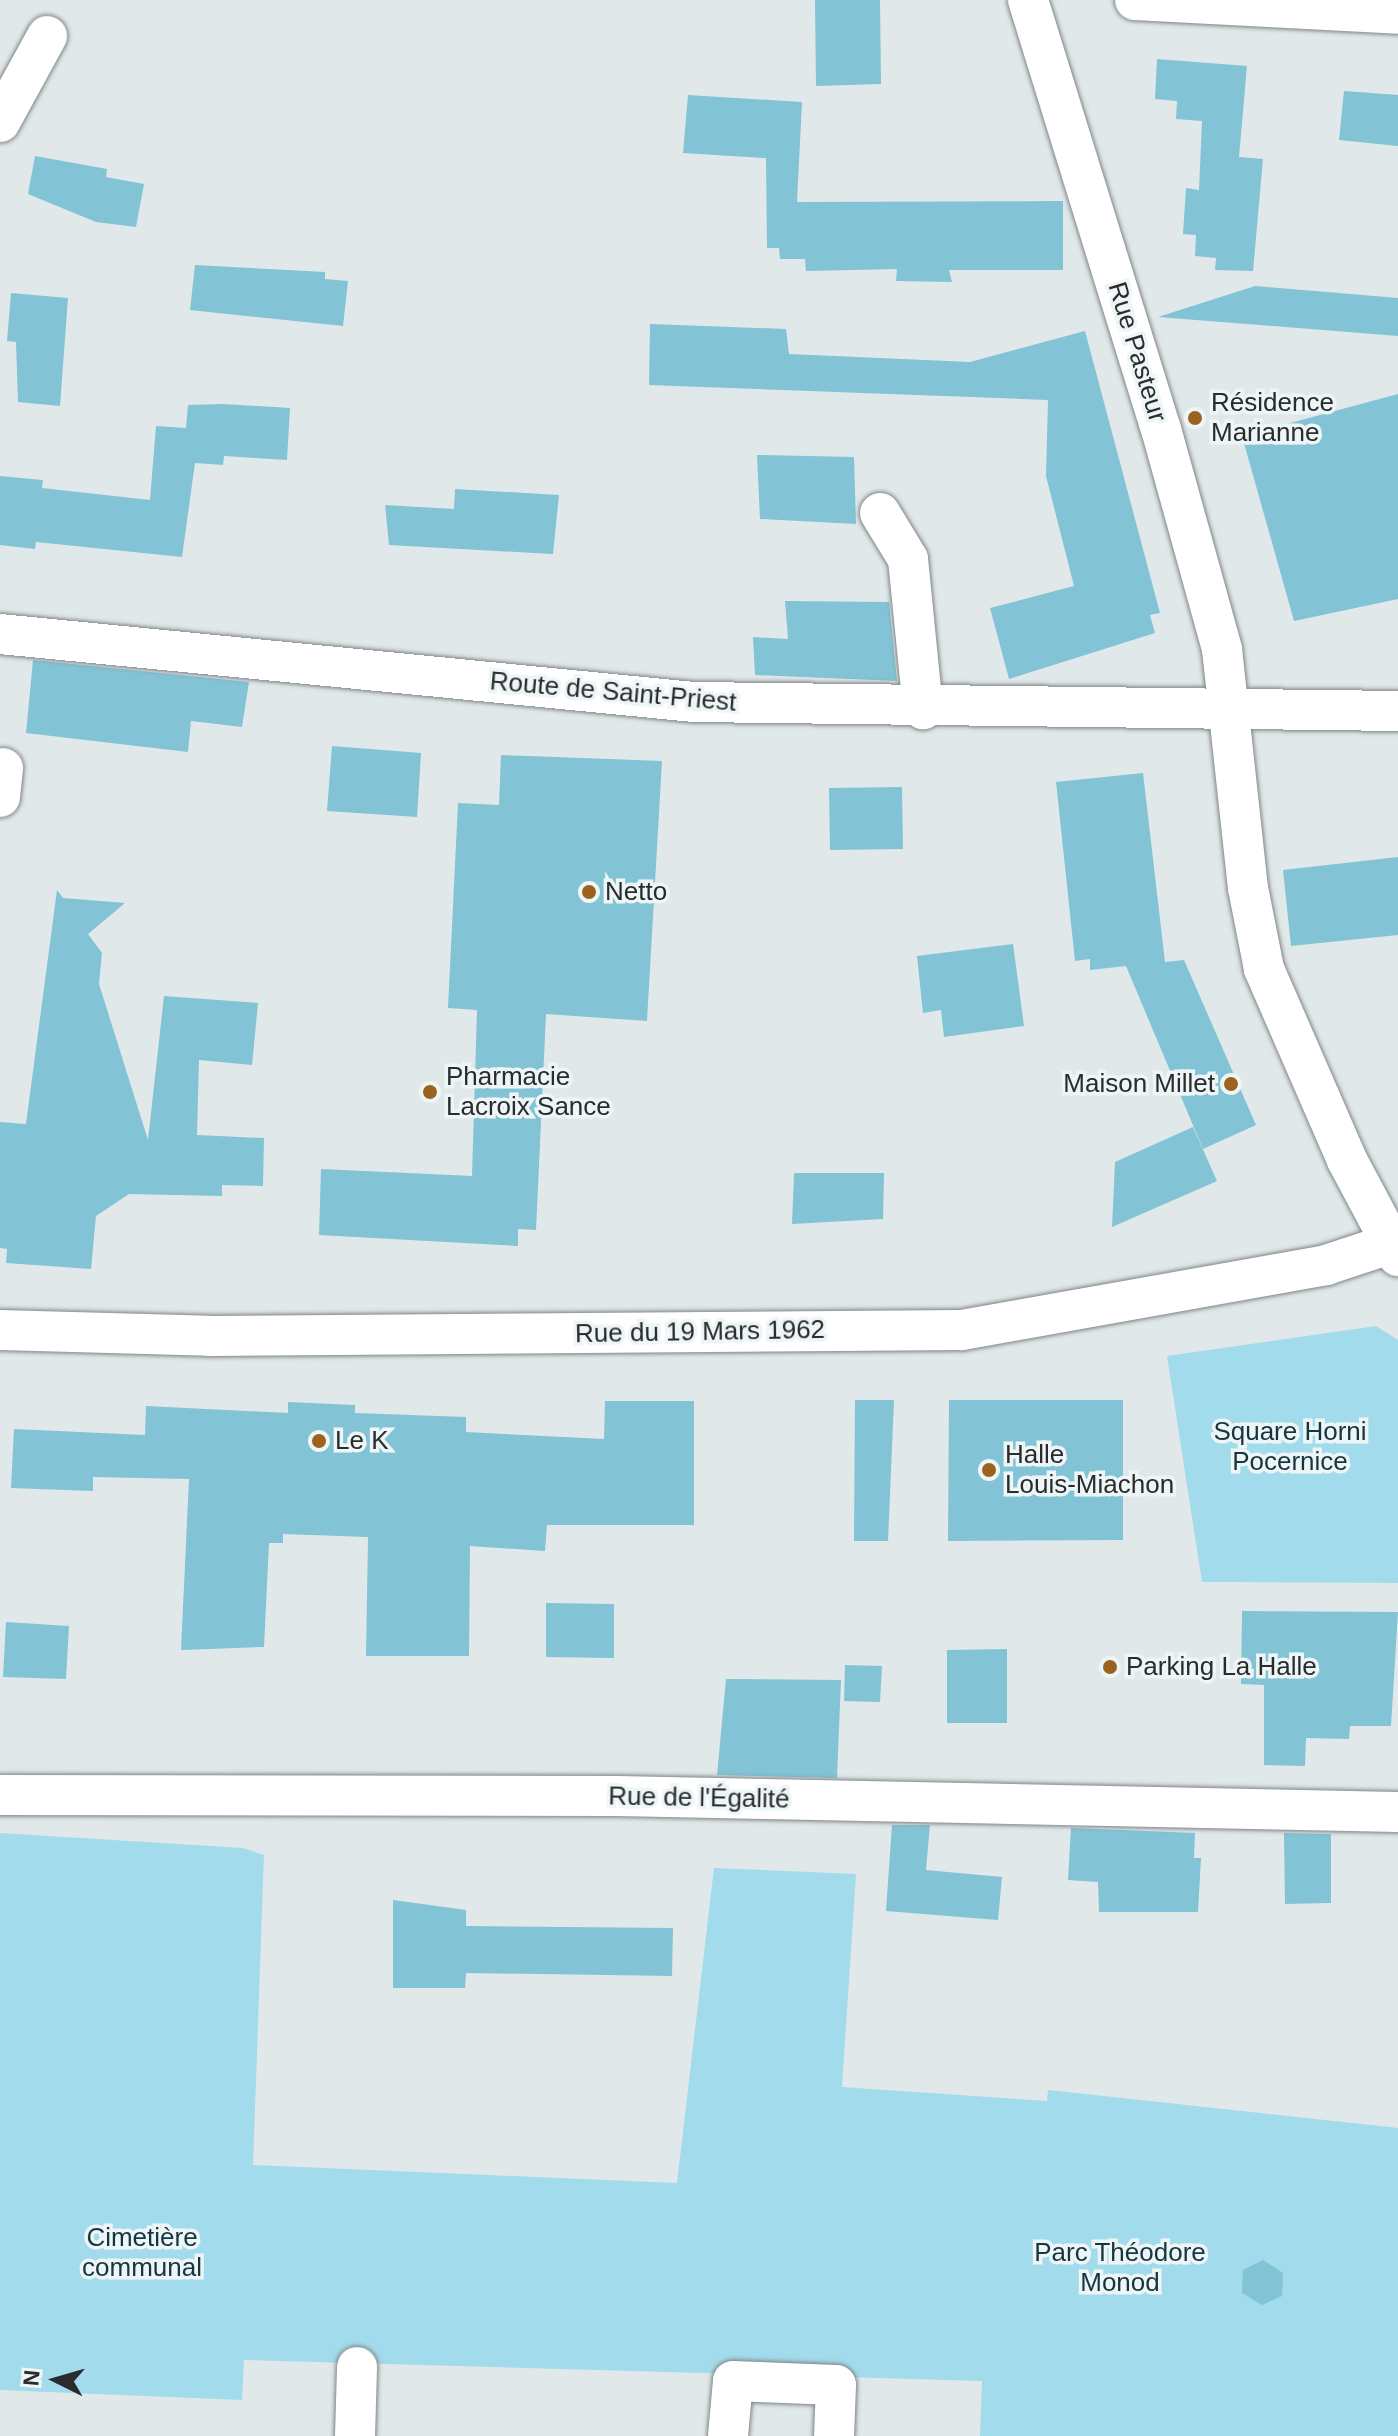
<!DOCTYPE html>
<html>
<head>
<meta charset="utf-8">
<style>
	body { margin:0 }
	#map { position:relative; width:1398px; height:2436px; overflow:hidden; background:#e1e8ea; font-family:Arial,sans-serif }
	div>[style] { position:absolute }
	.green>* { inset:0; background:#a2dbeb }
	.building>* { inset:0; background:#82c3d5 }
	.roads { filter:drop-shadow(0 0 2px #808688) drop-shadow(0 0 2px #808688) }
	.street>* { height:40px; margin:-20px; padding:0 20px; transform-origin:20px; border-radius:20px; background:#fff }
	.dots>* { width:22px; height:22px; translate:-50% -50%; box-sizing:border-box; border:4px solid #eef5f7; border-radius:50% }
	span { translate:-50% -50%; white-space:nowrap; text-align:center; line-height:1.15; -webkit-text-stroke:7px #eef5f7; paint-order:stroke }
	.street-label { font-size:26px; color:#292b2c }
	.poi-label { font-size:26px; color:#292b2c }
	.left { translate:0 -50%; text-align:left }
	.right { translate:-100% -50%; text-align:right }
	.park-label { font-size:26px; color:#16363f }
	.north { position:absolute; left:16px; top:2340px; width:80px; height:80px; -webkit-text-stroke:6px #eef5f7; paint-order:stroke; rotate:275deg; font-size:22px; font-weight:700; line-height:32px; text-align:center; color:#292b2c }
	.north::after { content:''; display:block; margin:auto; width:28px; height:36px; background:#292b2c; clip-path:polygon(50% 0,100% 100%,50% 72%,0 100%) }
</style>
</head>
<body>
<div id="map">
	<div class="green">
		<i style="clip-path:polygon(1376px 1326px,1398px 1340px,1398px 1583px,1202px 1582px,1167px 1356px)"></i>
		<i style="clip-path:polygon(0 1833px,243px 1848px,264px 1855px,253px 2165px,677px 2183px,714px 1868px,856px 1874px,842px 2087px,1047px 2101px,1048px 2090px,1398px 2128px,1398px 2436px,980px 2436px,982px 2381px,244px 2360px,242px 2400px,0 2390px)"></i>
	</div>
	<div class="building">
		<i style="clip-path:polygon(815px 0,880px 0,881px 84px,816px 86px)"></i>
		<i style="clip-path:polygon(1157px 59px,1247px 66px,1239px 157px,1263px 159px,1253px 271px,1215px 270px,1216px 258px,1195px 256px,1196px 235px,1183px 234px,1186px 188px,1199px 190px,1202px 121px,1176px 119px,1177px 101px,1155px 99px)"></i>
		<i style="clip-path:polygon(1344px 91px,1398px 95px,1398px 146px,1339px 140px)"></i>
		<i style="clip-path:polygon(688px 95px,802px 102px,797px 202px,1063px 201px,1063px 270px,949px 270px,952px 282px,896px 281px,897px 269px,806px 271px,805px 259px,780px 259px,779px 248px,767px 248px,766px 158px,683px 153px)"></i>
		<i style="clip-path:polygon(35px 156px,107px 169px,106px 177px,144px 184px,136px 227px,96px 222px,28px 194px)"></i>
		<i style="clip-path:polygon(195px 265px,325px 272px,325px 279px,348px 281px,343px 326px,190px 310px)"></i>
		<i style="clip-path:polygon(1255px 286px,1398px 298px,1398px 336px,1158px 317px)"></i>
		<i style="clip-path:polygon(11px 293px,68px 298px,60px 406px,18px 402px,16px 342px,7px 341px)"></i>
		<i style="clip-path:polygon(650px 324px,786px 329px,789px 354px,970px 362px,1085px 331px,1160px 613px,1150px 615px,1155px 633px,1009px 679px,990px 608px,1074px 586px,1046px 476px,1048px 400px,649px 385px)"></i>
		<i style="clip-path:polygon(1398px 394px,1398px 599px,1294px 621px,1242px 436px)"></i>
		<i style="clip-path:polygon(223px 404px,290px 408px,287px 460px,224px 456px,223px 465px,195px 463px,182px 557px,36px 542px,35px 549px,0 545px,0 476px,43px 480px,42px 488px,150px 500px,156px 426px,186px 428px,188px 405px)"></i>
		<i style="clip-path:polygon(757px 455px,854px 457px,856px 524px,760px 519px)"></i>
		<i style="clip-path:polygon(455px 489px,559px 495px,553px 554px,389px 545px,385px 505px,454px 509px)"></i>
		<i style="clip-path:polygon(785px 601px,889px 602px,897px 681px,755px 675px,753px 637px,788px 639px)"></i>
		<i style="clip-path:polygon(33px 660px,249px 682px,242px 727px,191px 721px,188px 752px,26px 733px)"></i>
		<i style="clip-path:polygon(332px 746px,421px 753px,417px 817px,327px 811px)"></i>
		<i style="clip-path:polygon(501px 755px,662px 761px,647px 1021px,546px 1014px,536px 1230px,518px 1229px,518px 1246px,319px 1235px,321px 1169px,472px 1176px,477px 1010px,448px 1008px,458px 803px,499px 805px)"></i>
		<i style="clip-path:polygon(1143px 773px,1165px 962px,1184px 960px,1256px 1125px,1203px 1149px,1126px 966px,1090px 970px,1090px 959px,1075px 961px,1056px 782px)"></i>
		<i style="clip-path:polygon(902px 787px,903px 849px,830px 850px,829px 788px)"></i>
		<i style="clip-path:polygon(1398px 857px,1398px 935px,1291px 946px,1283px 870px)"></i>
		<i style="clip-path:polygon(57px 890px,63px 898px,125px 903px,88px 934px,102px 953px,99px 984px,148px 1140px,164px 996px,258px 1003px,252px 1065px,199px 1060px,197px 1135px,264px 1138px,263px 1186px,222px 1185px,222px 1196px,129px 1194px,96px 1216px,91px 1269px,6px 1263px,7px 1249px,0 1248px,0 1122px,26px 1124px)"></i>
		<i style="clip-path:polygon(1013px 944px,1024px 1026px,944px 1037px,941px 1010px,923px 1013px,917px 956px)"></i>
		<i style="clip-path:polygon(1193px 1127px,1217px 1181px,1112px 1227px,1115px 1162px)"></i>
		<i style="clip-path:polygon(794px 1173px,884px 1173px,883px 1219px,792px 1224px)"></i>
		<i style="clip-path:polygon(855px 1400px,894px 1400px,888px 1541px,854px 1541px)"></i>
		<i style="clip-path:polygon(949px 1400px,1123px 1400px,1123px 1540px,948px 1541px)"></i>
		<i style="clip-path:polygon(605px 1401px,694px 1401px,694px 1525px,547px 1525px,545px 1551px,470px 1546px,469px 1656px,366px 1656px,368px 1537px,283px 1534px,283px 1543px,269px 1543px,264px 1647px,181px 1650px,189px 1479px,93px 1477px,93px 1491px,11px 1488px,14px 1429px,145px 1435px,146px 1406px,288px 1413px,288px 1402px,355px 1405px,355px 1413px,466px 1417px,466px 1432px,604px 1439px)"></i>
		<i style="clip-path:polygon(546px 1603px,614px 1604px,614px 1658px,546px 1657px)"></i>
		<i style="clip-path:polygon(1242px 1611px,1398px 1612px,1391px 1726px,1350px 1726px,1349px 1739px,1306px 1738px,1305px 1766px,1264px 1765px,1264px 1685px,1241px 1684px)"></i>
		<i style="clip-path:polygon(6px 1622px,69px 1626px,66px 1679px,3px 1677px)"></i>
		<i style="clip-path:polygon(1007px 1649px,1007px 1723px,947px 1723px,947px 1650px)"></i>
		<i style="clip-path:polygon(845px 1665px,882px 1666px,880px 1702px,844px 1701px)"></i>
		<i style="clip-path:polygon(726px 1679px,841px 1680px,837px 1778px,717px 1775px)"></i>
		<i style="clip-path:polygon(892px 1825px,930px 1825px,926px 1870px,1002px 1877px,998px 1920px,886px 1911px)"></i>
		<i style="clip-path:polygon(1071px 1828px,1195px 1833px,1194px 1858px,1201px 1858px,1198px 1912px,1099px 1912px,1098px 1882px,1068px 1880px)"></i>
		<i style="clip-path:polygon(1284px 1833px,1331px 1834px,1331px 1903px,1285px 1904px)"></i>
		<i style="clip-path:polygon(393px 1900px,466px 1910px,466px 1926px,673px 1928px,672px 1976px,466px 1973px,465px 1988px,393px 1988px)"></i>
		<i style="clip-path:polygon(1263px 2260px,1283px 2273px,1282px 2296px,1262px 2305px,1242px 2293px,1243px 2270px)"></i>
	</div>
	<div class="roads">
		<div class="street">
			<i style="left:1028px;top:0;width:449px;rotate:72.8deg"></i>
			<i style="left:1161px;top:429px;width:228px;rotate:74.5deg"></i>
			<i style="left:1222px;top:649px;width:240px;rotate:83.8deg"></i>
			<i style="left:1248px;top:888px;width:83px;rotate:78.8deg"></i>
			<i style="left:1264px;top:969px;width:208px;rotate:66.5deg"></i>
			<i style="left:1347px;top:1160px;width:109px;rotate:62deg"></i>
			<i style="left:1135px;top:0;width:263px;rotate:3deg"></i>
			<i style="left:0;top:122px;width:98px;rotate:-61.3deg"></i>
			<i style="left:880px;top:513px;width:54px;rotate:58.7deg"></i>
			<i style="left:908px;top:559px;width:151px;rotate:84.3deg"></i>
			<i style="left:0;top:634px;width:697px;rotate:5.6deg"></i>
			<i style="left:694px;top:702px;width:704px;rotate:0.73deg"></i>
			<i style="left:0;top:797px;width:29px;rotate:-84deg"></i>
			<i style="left:0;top:1330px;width:209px;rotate:1.6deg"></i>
			<i style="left:209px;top:1336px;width:753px;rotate:-0.46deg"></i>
			<i style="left:962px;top:1330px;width:370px;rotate:-10.1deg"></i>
			<i style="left:1326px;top:1265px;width:67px;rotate:-18.2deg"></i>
			<i style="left:0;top:1795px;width:616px;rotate:0.09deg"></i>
			<i style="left:616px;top:1796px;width:782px;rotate:1.17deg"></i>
			<i style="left:355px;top:2436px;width:69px;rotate:-88.3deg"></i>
			<i style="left:728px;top:2436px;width:55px;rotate:-84.8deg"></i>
			<i style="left:733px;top:2381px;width:103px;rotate:2.2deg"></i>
			<i style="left:836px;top:2385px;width:51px;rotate:92.2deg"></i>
		</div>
	</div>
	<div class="dots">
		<i style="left:1195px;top:418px;background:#9a631e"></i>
		<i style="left:589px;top:892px;background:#9a631e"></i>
		<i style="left:1231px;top:1084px;background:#9a631e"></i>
		<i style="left:430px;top:1092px;background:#9a631e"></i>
		<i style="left:319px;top:1441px;background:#9a631e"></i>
		<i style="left:989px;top:1470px;background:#9a631e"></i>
		<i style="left:1110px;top:1667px;background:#9a631e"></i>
	</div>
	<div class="street-label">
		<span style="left:1137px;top:352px;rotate:73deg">Rue Pasteur</span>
		<span style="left:613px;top:692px;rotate:5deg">Route de Saint-Priest</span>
		<span style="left:700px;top:1332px;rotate:-1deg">Rue du 19 Mars 1962</span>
		<span style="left:699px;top:1798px;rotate:1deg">Rue de l'Égalité</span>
	</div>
	<div class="poi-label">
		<span class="left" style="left:1211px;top:418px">Résidence<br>Marianne</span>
		<span class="left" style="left:605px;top:892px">Netto</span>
		<span class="left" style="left:446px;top:1092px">Pharmacie<br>Lacroix Sance</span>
		<span class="right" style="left:1215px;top:1084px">Maison Millet</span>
		<span class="left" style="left:335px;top:1441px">Le K</span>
		<span class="left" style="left:1005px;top:1470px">Halle<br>Louis-Miachon</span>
		<span class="left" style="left:1126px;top:1667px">Parking La Halle</span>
	</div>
	<div class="park-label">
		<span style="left:1290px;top:1447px">Square Horni<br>Pocernice</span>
		<span style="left:142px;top:2253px">Cimetière<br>communal</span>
		<span style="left:1120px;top:2268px">Parc Théodore<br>Monod</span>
	</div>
	<div class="north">N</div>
</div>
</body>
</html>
